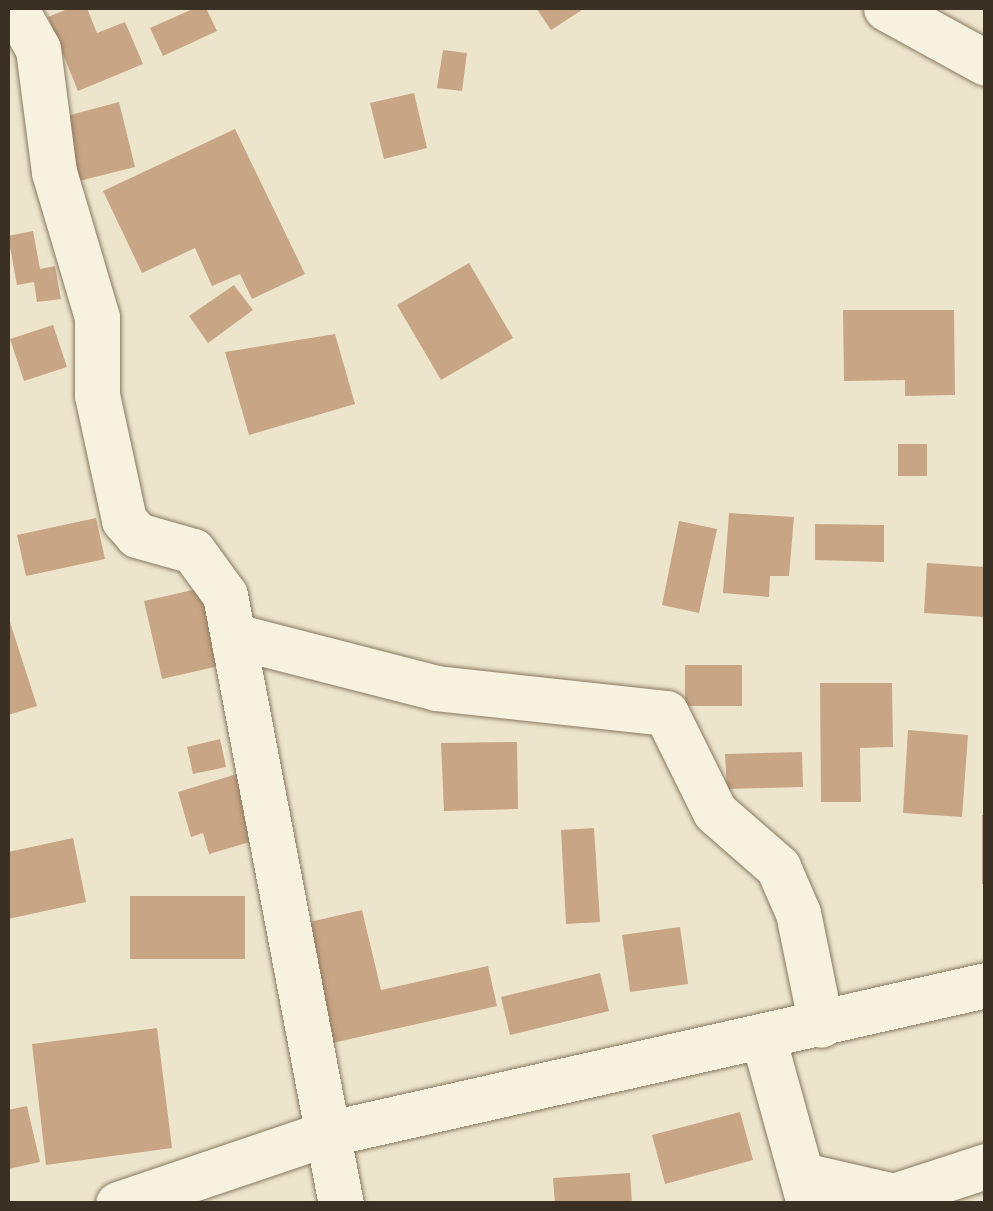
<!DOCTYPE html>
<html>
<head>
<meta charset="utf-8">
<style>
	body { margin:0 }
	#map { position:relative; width:993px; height:1211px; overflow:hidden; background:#ece5cc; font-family:"Zilla Slab",serif }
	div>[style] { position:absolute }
	.building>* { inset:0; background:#c8a584 }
	.roads { filter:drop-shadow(0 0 2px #897860) drop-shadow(0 0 2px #897860) }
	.street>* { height:45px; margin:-22.5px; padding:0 22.5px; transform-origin:22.5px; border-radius:22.5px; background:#f7f2df }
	span { translate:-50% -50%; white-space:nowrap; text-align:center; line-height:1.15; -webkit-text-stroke:10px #f4eedb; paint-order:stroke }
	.frame { position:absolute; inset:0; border:10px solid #3a3023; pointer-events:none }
</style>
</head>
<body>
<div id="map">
	<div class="building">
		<i style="clip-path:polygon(70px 8px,87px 8px,97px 33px,125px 22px,143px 64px,78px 91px,48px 17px)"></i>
		<i style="clip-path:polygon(195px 8px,206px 8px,217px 31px,163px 56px,150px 28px)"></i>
		<i style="clip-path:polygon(536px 8px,585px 8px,551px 30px)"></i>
		<i style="clip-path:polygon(443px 50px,467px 53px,462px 91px,437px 88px)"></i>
		<i style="clip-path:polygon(414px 93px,427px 148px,384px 159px,370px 103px)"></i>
		<i style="clip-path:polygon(119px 102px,135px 167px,75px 182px,59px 118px)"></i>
		<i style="clip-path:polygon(235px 129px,305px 274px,252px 299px,240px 274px,212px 286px,195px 248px,142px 273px,103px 191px)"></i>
		<i style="clip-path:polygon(33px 231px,40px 269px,55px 266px,61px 299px,37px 302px,34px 282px,17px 285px,8px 236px)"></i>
		<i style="clip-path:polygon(469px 263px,513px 338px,441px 380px,397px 305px)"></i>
		<i style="clip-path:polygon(234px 285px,253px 310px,208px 343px,189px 316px)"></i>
		<i style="clip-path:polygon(843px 310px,954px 310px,955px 395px,905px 396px,905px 380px,844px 381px)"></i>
		<i style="clip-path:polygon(53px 325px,67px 367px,24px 381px,10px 339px)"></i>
		<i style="clip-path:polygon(335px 334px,355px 404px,249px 435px,225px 352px)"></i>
		<i style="clip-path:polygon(898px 444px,927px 444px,927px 476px,898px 476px)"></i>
		<i style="clip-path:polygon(729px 513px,794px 517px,789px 576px,770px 576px,769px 597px,723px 593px)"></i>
		<i style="clip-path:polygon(96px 518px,105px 559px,26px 576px,17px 535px)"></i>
		<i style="clip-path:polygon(679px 521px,717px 529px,699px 613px,662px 605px)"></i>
		<i style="clip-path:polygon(815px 524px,884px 525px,884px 562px,815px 560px)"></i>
		<i style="clip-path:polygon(927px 563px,986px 567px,986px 617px,924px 613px)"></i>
		<i style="clip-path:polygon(206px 587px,223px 665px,162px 679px,144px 601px)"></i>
		<i style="clip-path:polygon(8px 616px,37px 706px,8px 715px)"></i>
		<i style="clip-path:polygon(685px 665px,742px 665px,742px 706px,685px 706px)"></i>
		<i style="clip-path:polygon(820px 683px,892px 683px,893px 747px,860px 748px,861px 802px,821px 802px)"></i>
		<i style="clip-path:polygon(908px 730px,968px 735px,962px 817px,903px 813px)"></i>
		<i style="clip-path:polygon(220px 739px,226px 767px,193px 774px,187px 747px)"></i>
		<i style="clip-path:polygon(517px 742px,518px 809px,444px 811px,441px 743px)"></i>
		<i style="clip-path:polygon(802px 752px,803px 787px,727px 789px,725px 754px)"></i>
		<i style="clip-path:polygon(250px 770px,270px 836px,209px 854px,203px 833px,191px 837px,178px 792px)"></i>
		<i style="clip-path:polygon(982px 815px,986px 815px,986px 884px,982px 884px)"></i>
		<i style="clip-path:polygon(594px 828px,600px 922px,566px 924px,561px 830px)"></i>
		<i style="clip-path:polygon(73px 838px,86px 902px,8px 919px,8px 852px)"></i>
		<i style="clip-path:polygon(130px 896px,245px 896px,245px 959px,130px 959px)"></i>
		<i style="clip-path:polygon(362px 910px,381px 990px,488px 966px,497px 1006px,328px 1044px,301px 924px)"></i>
		<i style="clip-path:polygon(680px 927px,688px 984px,630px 992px,622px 935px)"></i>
		<i style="clip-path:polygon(600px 973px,609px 1011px,510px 1035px,501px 997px)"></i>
		<i style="clip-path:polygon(157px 1028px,172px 1148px,46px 1165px,32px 1044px)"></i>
		<i style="clip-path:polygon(27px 1106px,40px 1162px,8px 1169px,8px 1110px)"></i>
		<i style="clip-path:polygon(740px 1112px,753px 1160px,665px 1184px,652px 1135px)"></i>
		<i style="clip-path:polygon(630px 1173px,632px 1204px,555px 1204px,553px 1178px)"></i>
	</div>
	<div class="roads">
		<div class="street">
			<i style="left:15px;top:8px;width:47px;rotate:60.7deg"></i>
			<i style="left:38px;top:49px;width:124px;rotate:82.6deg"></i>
			<i style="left:54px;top:172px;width:151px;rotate:73.5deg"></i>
			<i style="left:97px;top:317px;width:78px;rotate:90deg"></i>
			<i style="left:97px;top:395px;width:128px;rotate:77.8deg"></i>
			<i style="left:124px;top:520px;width:20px;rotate:49deg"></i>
			<i style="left:137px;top:535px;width:58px;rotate:15.9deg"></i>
			<i style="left:193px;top:551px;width:54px;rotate:54deg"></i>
			<i style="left:225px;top:595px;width:620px;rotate:79.22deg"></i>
			<i style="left:886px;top:8px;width:114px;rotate:28.8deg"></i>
			<i style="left:234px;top:636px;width:209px;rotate:14.4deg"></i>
			<i style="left:436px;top:688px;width:231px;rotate:6.2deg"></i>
			<i style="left:666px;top:713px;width:110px;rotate:63.7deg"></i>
			<i style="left:715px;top:812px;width:84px;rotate:41.1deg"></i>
			<i style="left:778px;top:867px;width:50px;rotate:66.5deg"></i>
			<i style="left:798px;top:913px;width:114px;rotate:78.4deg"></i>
			<i style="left:764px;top:1041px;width:168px;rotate:74.5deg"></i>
			<i style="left:802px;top:1175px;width:94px;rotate:12.9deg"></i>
			<i style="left:894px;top:1196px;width:97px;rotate:-18.1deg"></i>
			<i style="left:118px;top:1204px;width:215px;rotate:-18.7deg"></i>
			<i style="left:322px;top:1135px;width:681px;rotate:-12.73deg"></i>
		</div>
	</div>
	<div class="frame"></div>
</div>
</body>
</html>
